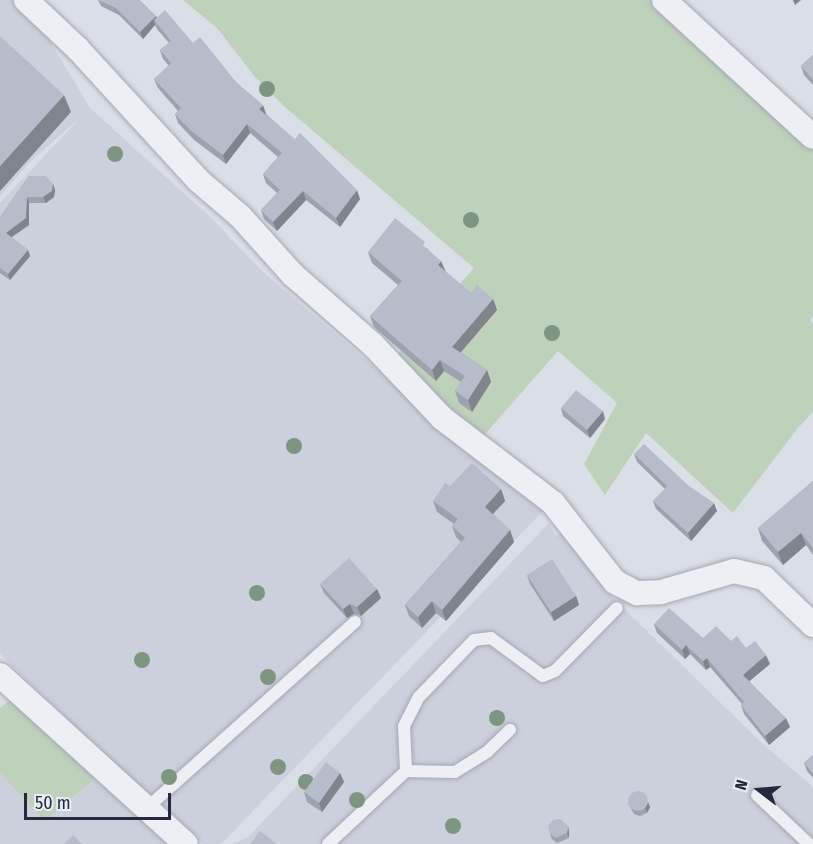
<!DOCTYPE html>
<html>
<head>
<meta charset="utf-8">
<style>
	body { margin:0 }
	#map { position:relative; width:813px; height:844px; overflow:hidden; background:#dadee6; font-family:"Fira Sans Condensed",sans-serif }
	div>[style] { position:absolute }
	.built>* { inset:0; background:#ccd0dc }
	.green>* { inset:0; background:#bed1bb }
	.roads { filter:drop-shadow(0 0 2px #a3a8b3) drop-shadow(0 0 2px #a3a8b3) }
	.lane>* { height:12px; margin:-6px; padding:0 6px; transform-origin:6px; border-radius:6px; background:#edeff5 }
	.street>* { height:24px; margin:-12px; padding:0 12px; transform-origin:12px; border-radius:12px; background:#edeff5 }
	.trees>* { width:16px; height:16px; margin:-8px; border-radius:50%; background:#7e9582 }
	.wall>* { inset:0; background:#9da2ae }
	.shaded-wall>* { inset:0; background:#80848d }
	.building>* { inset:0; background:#b7bcca }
	.round { border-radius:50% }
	span { translate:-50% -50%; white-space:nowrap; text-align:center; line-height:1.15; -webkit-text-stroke:5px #e9edf4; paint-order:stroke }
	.north { position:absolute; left:729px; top:760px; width:60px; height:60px; -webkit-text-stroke:4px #e9edf4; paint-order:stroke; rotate:286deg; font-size:16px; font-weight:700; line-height:24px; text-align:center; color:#242a3d }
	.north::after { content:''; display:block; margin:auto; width:21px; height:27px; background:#242a3d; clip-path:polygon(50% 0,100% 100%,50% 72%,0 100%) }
	.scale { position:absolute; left:24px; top:793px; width:147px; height:27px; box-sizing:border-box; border:3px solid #242a3d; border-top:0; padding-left:8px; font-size:18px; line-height:21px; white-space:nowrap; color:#242a3d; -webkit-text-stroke:4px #e9edf4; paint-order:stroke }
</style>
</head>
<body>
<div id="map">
	<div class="built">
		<i style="clip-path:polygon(0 0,25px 0,90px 108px,209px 216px,263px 272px,543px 511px,221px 844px,203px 844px,153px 801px,0 654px,0 203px,82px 116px,32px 160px,0 196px)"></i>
		<i style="clip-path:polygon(549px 523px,555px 536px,565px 533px,579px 556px,616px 601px,764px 745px,813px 787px,813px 844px,232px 844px,248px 837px)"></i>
		<i style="clip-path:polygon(0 770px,100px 774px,182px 844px,0 844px)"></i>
	</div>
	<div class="green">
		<i style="clip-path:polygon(183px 0,666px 0,813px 133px,813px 316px,810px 320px,813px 324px,813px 412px,797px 429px,733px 513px,646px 433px,605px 495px,584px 464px,617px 403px,558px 351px,479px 441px,397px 355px,474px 268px,285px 107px,255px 77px,217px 28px)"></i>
		<i style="clip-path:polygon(10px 700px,100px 774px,45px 821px,0 773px,0 708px)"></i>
	</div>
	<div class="roads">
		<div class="lane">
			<i style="left:406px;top:771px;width:45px;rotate:-92.5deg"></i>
			<i style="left:404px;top:726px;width:33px;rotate:-63deg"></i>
			<i style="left:419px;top:697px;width:79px;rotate:-46deg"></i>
			<i style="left:474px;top:640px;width:17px;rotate:-7deg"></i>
			<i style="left:491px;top:638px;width:64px;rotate:36.2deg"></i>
			<i style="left:543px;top:676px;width:13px;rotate:-23deg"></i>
			<i style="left:555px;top:671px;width:88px;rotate:-45.5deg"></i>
			<i style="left:757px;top:795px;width:71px;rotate:43.3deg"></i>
			<i style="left:147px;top:808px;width:279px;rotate:-41.8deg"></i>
			<i style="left:328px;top:844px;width:107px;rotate:-43.1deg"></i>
			<i style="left:406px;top:771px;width:49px;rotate:1.2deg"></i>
			<i style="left:455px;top:772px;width:38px;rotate:-32deg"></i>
			<i style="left:487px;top:752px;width:32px;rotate:-44deg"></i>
		</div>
		<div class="street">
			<i style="left:26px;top:0;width:70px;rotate:43.3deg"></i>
			<i style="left:77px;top:48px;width:180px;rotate:47.5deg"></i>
			<i style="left:199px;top:181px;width:54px;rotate:40.5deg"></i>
			<i style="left:240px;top:216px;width:78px;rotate:48.1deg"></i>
			<i style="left:292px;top:274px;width:108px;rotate:41.2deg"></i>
			<i style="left:373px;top:345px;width:100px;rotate:46.6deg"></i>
			<i style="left:442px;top:418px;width:140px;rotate:37.4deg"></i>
			<i style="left:553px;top:503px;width:100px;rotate:51.9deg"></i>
			<i style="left:615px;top:582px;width:25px;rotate:27deg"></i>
			<i style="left:637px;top:593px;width:24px;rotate:-2deg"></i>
			<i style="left:661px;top:592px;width:76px;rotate:-16deg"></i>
			<i style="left:734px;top:571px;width:31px;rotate:13deg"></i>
			<i style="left:764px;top:578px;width:68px;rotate:43.8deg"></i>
			<i style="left:664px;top:0;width:202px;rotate:42.6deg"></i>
			<i style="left:0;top:675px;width:251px;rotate:42.3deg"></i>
		</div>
	</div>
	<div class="trees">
		<i style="left:267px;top:89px"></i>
		<i style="left:115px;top:154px"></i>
		<i style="left:471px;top:220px"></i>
		<i style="left:552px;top:333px"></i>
		<i style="left:294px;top:446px"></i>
		<i style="left:257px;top:593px"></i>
		<i style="left:142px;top:660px"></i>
		<i style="left:268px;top:677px"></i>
		<i style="left:497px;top:718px"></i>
		<i style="left:278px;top:767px"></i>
		<i style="left:169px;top:777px"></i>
		<i style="left:306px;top:782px"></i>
		<i style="left:357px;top:800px"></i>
		<i style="left:453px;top:826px"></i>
	</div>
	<div class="wall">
		<i style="clip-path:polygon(98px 0,156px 16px,157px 18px,193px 43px,236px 82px,266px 114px,360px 199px,340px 227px,306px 200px,277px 231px,264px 219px,261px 210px,277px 193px,266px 183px,263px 174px,278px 157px,250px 133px,226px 164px,194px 140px,178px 123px,175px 114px,178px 111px,158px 88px,154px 79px,169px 66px,163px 59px,160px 50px,169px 43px,157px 29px,155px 25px,143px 39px,119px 15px,101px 6px)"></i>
		<i style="clip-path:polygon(813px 55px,813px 85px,804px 75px,801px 66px)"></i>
		<i style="clip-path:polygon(29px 176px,53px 184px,55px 190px,54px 197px,46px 203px,29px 203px,29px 225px,11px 237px,28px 250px,30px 256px,10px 280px,0 273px,0 217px)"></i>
		<i style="clip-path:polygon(427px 248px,445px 271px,471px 293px,493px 299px,497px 310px,460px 352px,487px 370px,491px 382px,472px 412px,459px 403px,455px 391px,461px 382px,444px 371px,436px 381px,374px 327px,370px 316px,398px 285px,372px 263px,368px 252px)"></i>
		<i style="clip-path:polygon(561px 408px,605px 419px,590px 438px,563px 416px)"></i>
		<i style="clip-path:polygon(634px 454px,717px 511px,691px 541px,656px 509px,653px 501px,665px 489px,637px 462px)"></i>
		<i style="clip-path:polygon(813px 481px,813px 555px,806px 545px,783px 565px,762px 541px,758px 528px)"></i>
		<i style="clip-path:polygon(450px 486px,501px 489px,505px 501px,493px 514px,510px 530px,514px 542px,446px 621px,436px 613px,422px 628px,409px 616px,405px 605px,461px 542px,456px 537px,452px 526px,454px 524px,437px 512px,433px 501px)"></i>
		<i style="clip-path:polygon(527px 575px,576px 596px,579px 605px,554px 621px,530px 584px)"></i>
		<i style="clip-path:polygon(320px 584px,377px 589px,381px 598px,361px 616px,354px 614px,347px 618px,324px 593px)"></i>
		<i style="clip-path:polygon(654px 624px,703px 638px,731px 641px,746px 648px,770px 664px,749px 681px,790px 727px,769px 745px,744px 714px,741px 705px,742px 704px,710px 667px,706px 670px,690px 654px,685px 659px,657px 633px)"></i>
		<i style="clip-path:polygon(813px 755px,813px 778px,807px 771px,804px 763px)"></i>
		<i style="clip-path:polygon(340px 773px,344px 782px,322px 812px,307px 802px,304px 792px)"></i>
		<i style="clip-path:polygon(628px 803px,650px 807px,647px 813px,640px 816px,634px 814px)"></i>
		<i style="clip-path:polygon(569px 831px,569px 838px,557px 843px,552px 839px,550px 834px)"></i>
	</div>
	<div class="shaded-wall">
		<i style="clip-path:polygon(793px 0,801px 0,795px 5px)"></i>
		<i style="clip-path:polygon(156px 16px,158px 22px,154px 20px,155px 25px,143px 39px,140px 32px)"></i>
		<i style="clip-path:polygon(64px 95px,71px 112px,0 191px,0 166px)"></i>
		<i style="clip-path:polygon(263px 105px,266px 114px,262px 118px,259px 109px)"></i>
		<i style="clip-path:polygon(247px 124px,250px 133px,226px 164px,223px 155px)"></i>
		<i style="clip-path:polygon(53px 184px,55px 190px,54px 197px,46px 203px,43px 197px)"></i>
		<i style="clip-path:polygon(357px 190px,360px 199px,340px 227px,336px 218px)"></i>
		<i style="clip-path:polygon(303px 191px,306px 200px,277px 231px,273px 222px)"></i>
		<i style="clip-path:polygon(27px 197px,29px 203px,29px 225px,9px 239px,6px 233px)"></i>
		<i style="clip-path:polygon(28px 250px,30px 256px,10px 280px,8px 274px)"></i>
		<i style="clip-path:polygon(441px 261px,446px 272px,438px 265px)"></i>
		<i style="clip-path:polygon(493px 299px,497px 310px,456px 358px,452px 347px)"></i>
		<i style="clip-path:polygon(440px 360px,444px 371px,436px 381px,432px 370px)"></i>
		<i style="clip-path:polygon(487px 370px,491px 382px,472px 412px,468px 400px)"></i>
		<i style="clip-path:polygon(603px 411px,605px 419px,590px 438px,587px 430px)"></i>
		<i style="clip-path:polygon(501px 489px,505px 501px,489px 518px,485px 507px)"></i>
		<i style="clip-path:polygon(714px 503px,717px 511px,691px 541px,688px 533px)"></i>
		<i style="clip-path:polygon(510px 530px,514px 542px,446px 621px,442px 610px)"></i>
		<i style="clip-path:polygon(801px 533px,806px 545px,783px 565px,778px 552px)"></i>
		<i style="clip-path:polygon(377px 589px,381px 598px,361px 616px,357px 607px)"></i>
		<i style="clip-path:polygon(576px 596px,579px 605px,554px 621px,551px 612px)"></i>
		<i style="clip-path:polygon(432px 601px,436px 613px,422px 628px,418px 617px)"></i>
		<i style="clip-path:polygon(350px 604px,354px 614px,347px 618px,343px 609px)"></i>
		<i style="clip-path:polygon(686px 645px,690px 654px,685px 659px,682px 650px)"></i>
		<i style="clip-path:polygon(766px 655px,770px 664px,746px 684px,743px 675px)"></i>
		<i style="clip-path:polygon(707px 658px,710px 667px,706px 670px,703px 661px)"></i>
		<i style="clip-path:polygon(786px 718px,790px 727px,769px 745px,765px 736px)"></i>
		<i style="clip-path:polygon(340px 773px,344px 782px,322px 812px,319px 803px)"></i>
		<i style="clip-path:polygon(648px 802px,650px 807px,647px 813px,645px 808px)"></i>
		<i style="clip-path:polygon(568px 826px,569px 831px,569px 838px,567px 833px)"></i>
	</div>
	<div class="building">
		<i style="clip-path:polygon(98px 0,140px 0,156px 16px,140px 32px,116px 8px)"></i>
		<i style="clip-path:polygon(165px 10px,193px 43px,200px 37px,236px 82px,263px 105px,259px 109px,295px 139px,300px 133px,357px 190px,336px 218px,303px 191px,273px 222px,261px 210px,280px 190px,263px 174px,282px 153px,247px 124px,223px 155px,190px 130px,175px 114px,181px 108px,154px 79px,171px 63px,160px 50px,171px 41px,154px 20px)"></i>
		<i style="clip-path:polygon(0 36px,64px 95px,0 166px)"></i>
		<i style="clip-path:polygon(813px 55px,813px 80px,801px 66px)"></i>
		<i style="clip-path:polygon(29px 176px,46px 176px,53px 184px,52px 191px,43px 197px,27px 197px,26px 218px,6px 233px,28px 250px,8px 274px,0 268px,0 217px)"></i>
		<i style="clip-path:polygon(395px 218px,425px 242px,423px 245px,441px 261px,438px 265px,471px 293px,477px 285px,493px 299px,452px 347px,487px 370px,468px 400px,455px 391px,465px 376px,440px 360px,432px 370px,370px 316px,402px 281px,368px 252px)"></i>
		<i style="clip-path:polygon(576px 390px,603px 411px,587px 430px,561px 408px)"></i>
		<i style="clip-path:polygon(644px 444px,689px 486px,714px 503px,688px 533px,653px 501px,667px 486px,634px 454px)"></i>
		<i style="clip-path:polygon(472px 463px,501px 489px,485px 507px,510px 530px,442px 610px,432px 601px,418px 617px,405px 605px,465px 538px,452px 526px,458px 519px,433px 501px,445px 483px,450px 486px)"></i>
		<i style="clip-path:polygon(813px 481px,813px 548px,801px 533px,778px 552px,758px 528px)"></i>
		<i style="clip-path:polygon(349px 558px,377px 589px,357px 607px,350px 604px,343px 609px,320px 584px)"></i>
		<i style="clip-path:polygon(552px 559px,576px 596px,551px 612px,527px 575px)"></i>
		<i style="clip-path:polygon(669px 608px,703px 638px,716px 626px,731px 641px,737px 636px,746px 648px,755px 641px,766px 655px,743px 675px,786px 718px,765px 736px,741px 705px,744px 702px,707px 658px,703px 661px,686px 645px,682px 650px,654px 624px)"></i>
		<i style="clip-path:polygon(813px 755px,813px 773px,804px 763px)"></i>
		<i style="clip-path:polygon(326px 762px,340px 773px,319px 803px,304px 792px)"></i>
		<i class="round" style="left:628px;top:791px;width:20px;height:20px"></i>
		<i style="clip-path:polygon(560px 819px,568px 826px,567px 833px,556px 838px,550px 834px,548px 826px,553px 820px)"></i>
		<i style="clip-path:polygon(260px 831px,277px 844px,250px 844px)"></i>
		<i style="clip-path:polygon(73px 835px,82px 844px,64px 844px)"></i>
	</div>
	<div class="north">N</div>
	<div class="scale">50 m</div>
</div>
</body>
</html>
